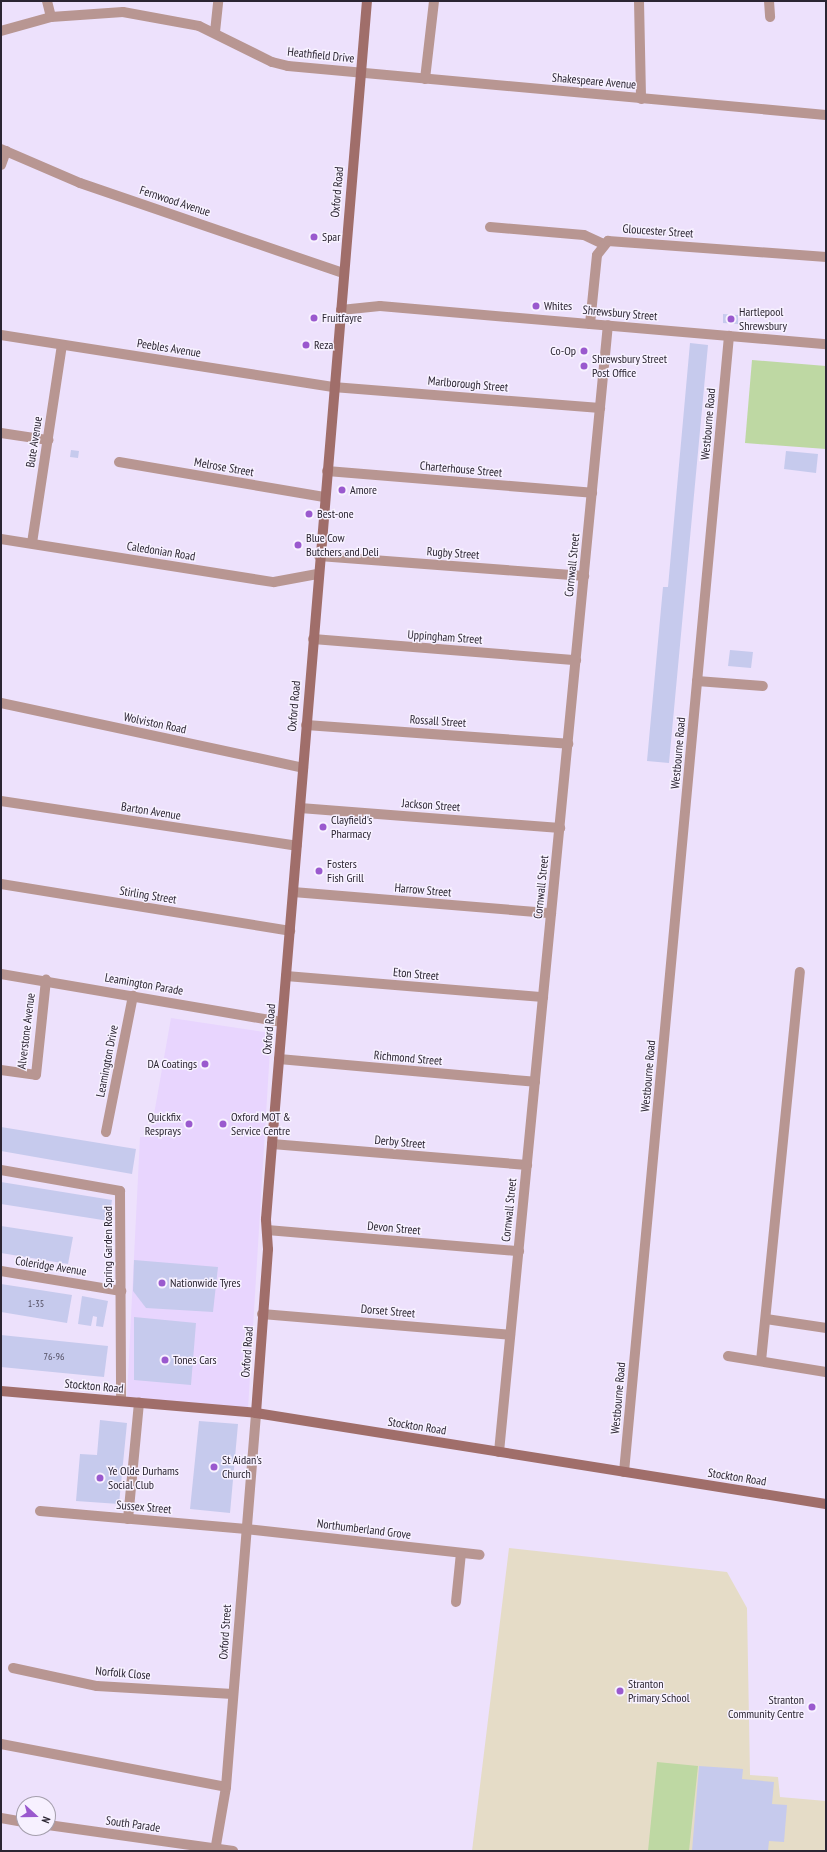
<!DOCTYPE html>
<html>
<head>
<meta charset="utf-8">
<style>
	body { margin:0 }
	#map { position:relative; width:827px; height:1852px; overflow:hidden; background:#ede1fc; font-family:"PT Sans Narrow",sans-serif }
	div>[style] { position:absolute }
	.built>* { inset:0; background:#e8d5fe }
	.education>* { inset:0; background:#e5dcc7 }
	.green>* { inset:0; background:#bed8a3 }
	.building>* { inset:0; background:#c6caed }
	.street>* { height:10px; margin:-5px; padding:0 5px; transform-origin:5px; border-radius:5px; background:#b89692 }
	.secondary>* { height:10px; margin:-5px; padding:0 5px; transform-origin:5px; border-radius:5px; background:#a06e6a }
	.dots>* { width:11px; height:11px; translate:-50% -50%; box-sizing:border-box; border:2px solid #f7f1ff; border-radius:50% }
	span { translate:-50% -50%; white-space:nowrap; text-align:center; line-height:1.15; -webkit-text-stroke:3px #f7f1ff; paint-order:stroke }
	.number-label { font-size:10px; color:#524e61 }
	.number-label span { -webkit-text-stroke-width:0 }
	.street-label { font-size:12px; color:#2b2532 }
	.poi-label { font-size:12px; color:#2b2532 }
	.left { translate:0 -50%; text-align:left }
	.right { translate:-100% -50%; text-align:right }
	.frame { position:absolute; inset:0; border:2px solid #2b2532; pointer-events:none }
	.north { position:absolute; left:16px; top:1796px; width:40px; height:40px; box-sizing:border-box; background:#f7f1ff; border:1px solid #a59fad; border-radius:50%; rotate:111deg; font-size:11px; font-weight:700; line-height:16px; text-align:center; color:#2b2532 }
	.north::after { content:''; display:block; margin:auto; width:14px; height:18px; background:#9a59ce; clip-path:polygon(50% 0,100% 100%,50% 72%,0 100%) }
</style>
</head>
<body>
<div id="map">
	<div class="built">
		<i style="clip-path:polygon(171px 1018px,271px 1033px,248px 1409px,127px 1397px,140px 1137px,150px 1137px)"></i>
	</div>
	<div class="education">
		<i style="clip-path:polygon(509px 1548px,727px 1572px,747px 1608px,750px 1775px,778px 1777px,780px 1797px,826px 1801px,826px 1851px,472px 1851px)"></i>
	</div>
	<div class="green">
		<i style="clip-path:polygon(752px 360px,826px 366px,826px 449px,745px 443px)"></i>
		<i style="clip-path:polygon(657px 1762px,698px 1766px,689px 1851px,648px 1851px)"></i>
	</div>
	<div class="building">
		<i style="clip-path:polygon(723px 314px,738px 315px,738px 324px,723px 323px)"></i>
		<i style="clip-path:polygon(690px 343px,708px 345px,669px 763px,647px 761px,663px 587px,668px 587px)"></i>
		<i style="clip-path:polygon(71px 450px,79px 451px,78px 458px,70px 457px)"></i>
		<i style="clip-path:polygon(786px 451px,818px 454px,816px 473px,784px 469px)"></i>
		<i style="clip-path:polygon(730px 650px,753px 652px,751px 668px,728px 666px)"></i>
		<i style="clip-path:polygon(1px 1127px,136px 1149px,132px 1174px,1px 1151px)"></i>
		<i style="clip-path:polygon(1px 1182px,112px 1200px,109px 1221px,1px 1204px)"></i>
		<i style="clip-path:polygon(1px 1226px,73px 1237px,68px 1264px,1px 1253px)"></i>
		<i style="clip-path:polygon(134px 1260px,218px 1267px,213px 1312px,146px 1308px,133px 1291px)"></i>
		<i style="clip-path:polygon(1px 1284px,72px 1295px,67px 1323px,1px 1312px)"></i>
		<i style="clip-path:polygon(82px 1296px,108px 1301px,103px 1327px,96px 1326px,97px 1317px,93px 1316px,91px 1326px,78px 1324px)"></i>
		<i style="clip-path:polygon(134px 1317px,196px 1323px,191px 1385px,134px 1380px)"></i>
		<i style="clip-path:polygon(1px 1335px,108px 1346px,104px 1377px,1px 1367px)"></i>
		<i style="clip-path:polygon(100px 1420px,127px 1423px,119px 1504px,76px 1501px,80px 1454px,97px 1455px)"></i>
		<i style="clip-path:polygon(199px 1421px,238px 1424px,230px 1513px,190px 1509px)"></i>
		<i style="clip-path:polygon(699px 1766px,743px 1769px,742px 1779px,774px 1782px,772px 1804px,787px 1805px,784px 1842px,769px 1841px,768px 1851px,692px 1851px)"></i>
	</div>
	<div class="street">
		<i style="left:47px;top:1px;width:16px;rotate:76deg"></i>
		<i style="left:639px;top:1px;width:98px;rotate:88.8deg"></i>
		<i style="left:769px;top:1px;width:16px;rotate:86deg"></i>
		<i style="left:1px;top:31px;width:52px;rotate:-15.6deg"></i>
		<i style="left:51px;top:17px;width:72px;rotate:-4deg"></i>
		<i style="left:123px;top:12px;width:77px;rotate:10.4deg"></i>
		<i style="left:199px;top:26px;width:81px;rotate:26.3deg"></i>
		<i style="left:272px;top:62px;width:16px;rotate:14deg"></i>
		<i style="left:288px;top:66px;width:540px;rotate:5.2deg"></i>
		<i style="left:215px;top:32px;width:31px;rotate:-84deg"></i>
		<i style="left:425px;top:79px;width:79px;rotate:-83.4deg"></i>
		<i style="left:1px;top:149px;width:86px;rotate:23.3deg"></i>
		<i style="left:80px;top:183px;width:278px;rotate:18.9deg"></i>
		<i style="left:1px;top:165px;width:15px;rotate:-70deg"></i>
		<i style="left:490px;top:227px;width:94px;rotate:4.9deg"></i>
		<i style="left:584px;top:235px;width:21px;rotate:25deg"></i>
		<i style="left:341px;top:310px;width:39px;rotate:-6deg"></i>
		<i style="left:380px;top:306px;width:448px;rotate:4.9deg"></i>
		<i style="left:590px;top:324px;width:69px;rotate:-84.2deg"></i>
		<i style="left:597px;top:255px;width:18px;rotate:-52deg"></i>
		<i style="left:608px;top:241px;width:219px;rotate:4.2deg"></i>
		<i style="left:1px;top:335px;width:336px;rotate:8.9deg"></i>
		<i style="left:333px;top:387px;width:268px;rotate:4.5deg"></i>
		<i style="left:1px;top:433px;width:48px;rotate:8.5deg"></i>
		<i style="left:119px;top:462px;width:208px;rotate:9.7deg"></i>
		<i style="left:327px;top:471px;width:266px;rotate:4.7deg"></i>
		<i style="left:1px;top:539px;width:276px;rotate:9deg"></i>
		<i style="left:274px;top:582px;width:44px;rotate:-10.5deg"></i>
		<i style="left:32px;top:543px;width:200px;rotate:-81.4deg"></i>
		<i style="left:319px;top:556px;width:266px;rotate:4.3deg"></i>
		<i style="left:313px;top:639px;width:264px;rotate:4.6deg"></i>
		<i style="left:697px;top:681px;width:66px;rotate:4.3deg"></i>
		<i style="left:1px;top:703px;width:309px;rotate:12.1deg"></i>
		<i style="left:306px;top:725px;width:263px;rotate:4.1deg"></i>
		<i style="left:1px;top:801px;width:299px;rotate:8.6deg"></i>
		<i style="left:300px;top:808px;width:261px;rotate:4.4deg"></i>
		<i style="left:1px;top:884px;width:293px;rotate:9.2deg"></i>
		<i style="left:293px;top:892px;width:259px;rotate:4.7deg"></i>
		<i style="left:1px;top:974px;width:285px;rotate:9.7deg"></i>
		<i style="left:286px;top:976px;width:258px;rotate:4.7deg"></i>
		<i style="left:279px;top:1059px;width:257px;rotate:5.1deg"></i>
		<i style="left:1px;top:1070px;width:35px;rotate:8deg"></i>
		<i style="left:36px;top:1075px;width:96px;rotate:-84deg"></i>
		<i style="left:106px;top:1132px;width:139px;rotate:-78.8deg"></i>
		<i style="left:272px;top:1144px;width:256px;rotate:4.7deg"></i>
		<i style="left:1px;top:1170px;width:121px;rotate:10deg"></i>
		<i style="left:120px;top:1191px;width:210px;rotate:89.7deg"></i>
		<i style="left:267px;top:1230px;width:253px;rotate:4.8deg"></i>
		<i style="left:1px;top:1271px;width:122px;rotate:9.5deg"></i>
		<i style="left:262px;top:1314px;width:249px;rotate:4.8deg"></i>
		<i style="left:766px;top:1319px;width:61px;rotate:8.5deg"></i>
		<i style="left:728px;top:1356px;width:99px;rotate:9.3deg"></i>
		<i style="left:761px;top:1361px;width:391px;rotate:-84.3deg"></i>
		<i style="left:499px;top:1452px;width:1132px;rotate:-84.48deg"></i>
		<i style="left:624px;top:1472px;width:1141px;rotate:-84.72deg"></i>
		<i style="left:40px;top:1511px;width:207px;rotate:5deg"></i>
		<i style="left:246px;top:1529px;width:235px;rotate:6.3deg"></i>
		<i style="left:128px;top:1519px;width:117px;rotate:-84.6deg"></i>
		<i style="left:456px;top:1602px;width:49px;rotate:-84.2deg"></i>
		<i style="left:13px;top:1668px;width:86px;rotate:12.1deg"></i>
		<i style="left:97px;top:1686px;width:136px;rotate:3.4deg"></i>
		<i style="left:1px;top:1744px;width:229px;rotate:10.8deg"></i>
		<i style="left:1px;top:1818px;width:23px;rotate:10deg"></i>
		<i style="left:48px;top:1825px;width:187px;rotate:8deg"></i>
		<i style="left:215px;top:1851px;width:65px;rotate:-80.2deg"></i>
		<i style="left:226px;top:1787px;width:375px;rotate:-85.4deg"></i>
	</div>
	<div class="secondary">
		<i style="left:1px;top:1391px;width:256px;rotate:4.9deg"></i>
		<i style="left:256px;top:1413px;width:577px;rotate:9.07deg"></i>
		<i style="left:256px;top:1413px;width:164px;rotate:-85.8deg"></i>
		<i style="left:268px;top:1249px;width:30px;rotate:-94deg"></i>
		<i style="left:266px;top:1219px;width:75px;rotate:-85.4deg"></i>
		<i style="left:272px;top:1144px;width:1147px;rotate:-85.25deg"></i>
	</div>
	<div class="dots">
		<i style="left:314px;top:237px;background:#9a59ce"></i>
		<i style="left:536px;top:306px;background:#9a59ce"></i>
		<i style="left:314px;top:318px;background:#9a59ce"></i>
		<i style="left:731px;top:319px;background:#9a59ce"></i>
		<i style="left:306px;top:345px;background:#9a59ce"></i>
		<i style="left:584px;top:351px;background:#9a59ce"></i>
		<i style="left:584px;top:366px;background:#9a59ce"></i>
		<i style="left:342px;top:490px;background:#9a59ce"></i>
		<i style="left:309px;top:514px;background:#9a59ce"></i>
		<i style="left:298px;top:545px;background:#9a59ce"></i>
		<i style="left:323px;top:827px;background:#9a59ce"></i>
		<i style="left:319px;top:871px;background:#9a59ce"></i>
		<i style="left:205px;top:1064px;background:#9a59ce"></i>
		<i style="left:189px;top:1124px;background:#9a59ce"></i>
		<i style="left:223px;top:1124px;background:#9a59ce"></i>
		<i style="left:162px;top:1283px;background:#9a59ce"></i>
		<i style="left:165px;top:1360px;background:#9a59ce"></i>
		<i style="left:214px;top:1467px;background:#9a59ce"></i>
		<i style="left:100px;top:1478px;background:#9a59ce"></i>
		<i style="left:620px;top:1691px;background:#9a59ce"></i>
		<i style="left:812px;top:1707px;background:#9a59ce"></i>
	</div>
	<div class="number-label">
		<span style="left:36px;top:1304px">1-35</span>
		<span style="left:54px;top:1357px">76-96</span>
	</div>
	<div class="street-label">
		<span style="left:321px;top:55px;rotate:6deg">Heathfield Drive</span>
		<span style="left:594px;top:81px;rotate:5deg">Shakespeare Avenue</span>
		<span style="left:337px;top:192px;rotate:-85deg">Oxford Road</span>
		<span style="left:175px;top:201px;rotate:18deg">Fernwood Avenue</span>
		<span style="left:658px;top:231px;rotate:4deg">Gloucester Street</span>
		<span style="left:620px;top:313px;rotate:5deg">Shrewsbury Street</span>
		<span style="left:169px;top:348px;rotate:9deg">Peebles Avenue</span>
		<span style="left:468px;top:384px;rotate:5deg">Marlborough Street</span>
		<span style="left:708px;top:424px;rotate:-85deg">Westbourne Road</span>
		<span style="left:34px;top:442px;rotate:-81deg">Bute Avenue</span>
		<span style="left:224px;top:467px;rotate:10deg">Melrose Street</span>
		<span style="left:461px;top:469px;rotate:5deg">Charterhouse Street</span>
		<span style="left:161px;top:551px;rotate:9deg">Caledonian Road</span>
		<span style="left:453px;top:553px;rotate:4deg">Rugby Street</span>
		<span style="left:572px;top:565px;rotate:-84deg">Cornwall Street</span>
		<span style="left:445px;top:637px;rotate:4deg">Uppingham Street</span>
		<span style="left:294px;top:706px;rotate:-85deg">Oxford Road</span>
		<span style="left:438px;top:721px;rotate:4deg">Rossall Street</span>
		<span style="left:155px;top:723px;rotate:12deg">Wolviston Road</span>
		<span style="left:678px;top:753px;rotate:-85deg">Westbourne Road</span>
		<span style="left:431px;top:805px;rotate:4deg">Jackson Street</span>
		<span style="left:151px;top:811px;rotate:9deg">Barton Avenue</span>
		<span style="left:541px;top:887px;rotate:-84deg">Cornwall Street</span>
		<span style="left:423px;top:890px;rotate:5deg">Harrow Street</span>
		<span style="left:148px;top:895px;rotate:9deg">Stirling Street</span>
		<span style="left:416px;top:974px;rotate:5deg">Eton Street</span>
		<span style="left:144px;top:984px;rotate:10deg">Leamington Parade</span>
		<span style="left:269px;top:1029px;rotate:-85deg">Oxford Road</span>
		<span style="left:26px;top:1031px;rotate:-83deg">Alverstone Avenue</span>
		<span style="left:408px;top:1058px;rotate:5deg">Richmond Street</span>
		<span style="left:107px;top:1061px;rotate:-79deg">Leamington Drive</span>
		<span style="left:648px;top:1076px;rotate:-85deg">Westbourne Road</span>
		<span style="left:400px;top:1142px;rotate:5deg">Derby Street</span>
		<span style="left:509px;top:1210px;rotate:-84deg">Cornwall Street</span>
		<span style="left:394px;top:1228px;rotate:5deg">Devon Street</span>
		<span style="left:108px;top:1247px;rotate:-90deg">Spring Garden Road</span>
		<span style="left:51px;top:1266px;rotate:9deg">Coleridge Avenue</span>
		<span style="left:388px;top:1311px;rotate:5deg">Dorset Street</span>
		<span style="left:247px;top:1352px;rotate:-86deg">Oxford Road</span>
		<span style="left:94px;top:1386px;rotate:5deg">Stockton Road</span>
		<span style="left:618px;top:1398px;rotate:-85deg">Westbourne Road</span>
		<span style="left:417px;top:1426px;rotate:9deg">Stockton Road</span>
		<span style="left:737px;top:1477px;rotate:9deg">Stockton Road</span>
		<span style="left:144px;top:1507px;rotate:5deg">Sussex Street</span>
		<span style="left:364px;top:1529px;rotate:7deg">Northumberland Grove</span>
		<span style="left:225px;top:1632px;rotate:-86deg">Oxford Street</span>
		<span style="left:123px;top:1673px;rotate:5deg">Norfolk Close</span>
		<span style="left:133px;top:1824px;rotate:8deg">South Parade</span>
	</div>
	<div class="poi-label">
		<span class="left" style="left:322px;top:237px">Spar</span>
		<span class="left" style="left:544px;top:306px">Whites</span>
		<span class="left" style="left:739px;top:319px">Hartlepool<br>Shrewsbury</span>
		<span class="left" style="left:322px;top:318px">Fruitfayre</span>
		<span class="left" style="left:314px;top:345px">Reza</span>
		<span class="right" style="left:576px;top:351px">Co-Op</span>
		<span class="left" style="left:592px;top:366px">Shrewsbury Street<br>Post Office</span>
		<span class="left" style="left:350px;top:490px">Amore</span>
		<span class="left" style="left:317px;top:514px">Best-one</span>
		<span class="left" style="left:306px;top:545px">Blue Cow<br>Butchers and Deli</span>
		<span class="left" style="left:331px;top:827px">Clayfield's<br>Pharmacy</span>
		<span class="left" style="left:327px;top:871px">Fosters<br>Fish Grill</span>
		<span class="right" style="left:197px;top:1064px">DA Coatings</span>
		<span class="right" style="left:181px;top:1124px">Quickfix<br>Resprays</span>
		<span class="left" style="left:231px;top:1124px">Oxford MOT &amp;<br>Service Centre</span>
		<span class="left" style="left:170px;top:1283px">Nationwide Tyres</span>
		<span class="left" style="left:173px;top:1360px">Tones Cars</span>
		<span class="left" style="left:222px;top:1467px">St Aidan's<br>Church</span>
		<span class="left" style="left:108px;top:1478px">Ye Olde Durhams<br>Social Club</span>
		<span class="left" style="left:628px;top:1691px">Stranton<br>Primary School</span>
		<span class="right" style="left:804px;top:1707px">Stranton<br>Community Centre</span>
	</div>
	<div class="frame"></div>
	<div class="north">N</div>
</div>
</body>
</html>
